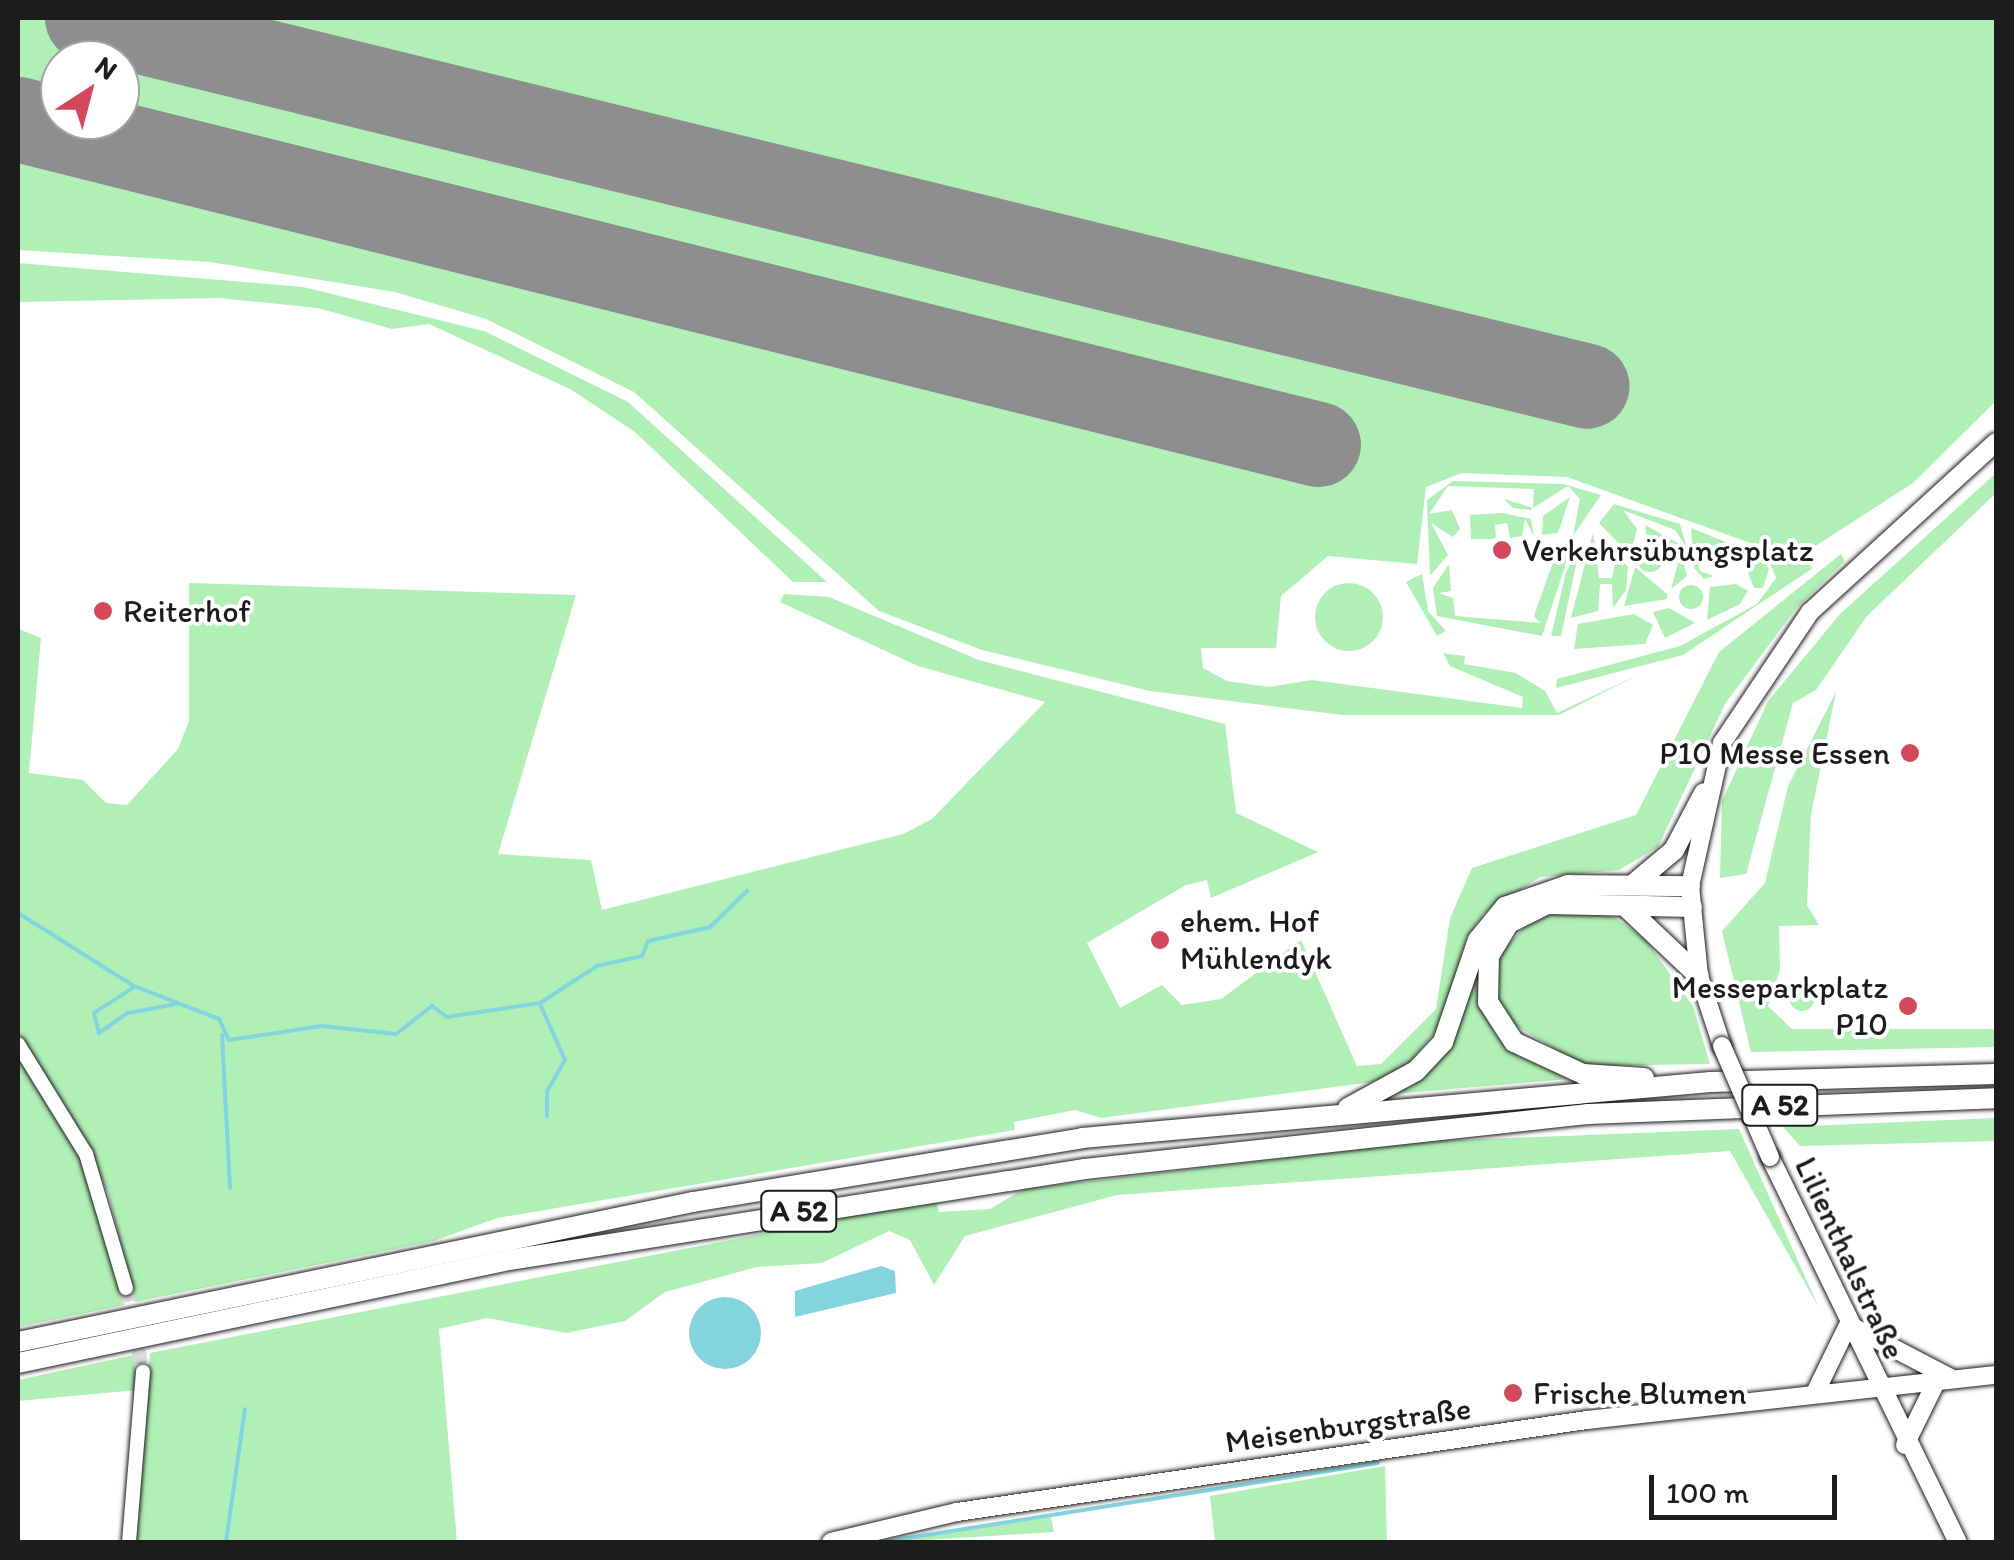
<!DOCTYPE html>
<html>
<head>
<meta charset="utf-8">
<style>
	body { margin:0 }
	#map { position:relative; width:2014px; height:1560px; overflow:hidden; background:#fff; font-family:Itim,sans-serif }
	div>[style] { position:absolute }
	.green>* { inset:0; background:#b0efb6 }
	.round { border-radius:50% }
	.water>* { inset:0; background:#84d4dd }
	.stream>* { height:4px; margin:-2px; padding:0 2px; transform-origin:2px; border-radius:2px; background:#84d4dd }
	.runway>* { height:85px; margin:-42.5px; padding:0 42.5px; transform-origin:42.5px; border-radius:42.5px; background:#8e8e8e }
	.minor-tunnel>* { height:14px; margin-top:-7px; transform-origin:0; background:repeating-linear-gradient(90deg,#ddd 0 14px,transparent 0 21px) }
	.roads { filter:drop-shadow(0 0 2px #1c1c1c) drop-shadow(0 0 2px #1c1c1c) }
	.minor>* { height:14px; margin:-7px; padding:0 7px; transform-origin:7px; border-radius:7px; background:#fff }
	.major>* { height:18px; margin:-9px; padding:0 9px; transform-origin:9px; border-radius:9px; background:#fff }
	.highway>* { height:20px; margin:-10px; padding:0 10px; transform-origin:10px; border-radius:10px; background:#fff }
	.bridges { filter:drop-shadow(0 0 2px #1c1c1c) drop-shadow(0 0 2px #1c1c1c) }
	.major-bridge>* { height:18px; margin:-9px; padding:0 9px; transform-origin:9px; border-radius:9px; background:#fff }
	.dots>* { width:28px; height:28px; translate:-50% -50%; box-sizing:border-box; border:5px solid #fff; border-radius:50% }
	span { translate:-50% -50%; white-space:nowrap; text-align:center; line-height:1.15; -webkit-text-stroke:8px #fff; paint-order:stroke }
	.shield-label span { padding:2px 8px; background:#fff; border:2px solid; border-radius:8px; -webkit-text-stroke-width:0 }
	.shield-label { font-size:30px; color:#1c1c1c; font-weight:700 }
	.poi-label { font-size:32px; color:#1c1c1c }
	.left { translate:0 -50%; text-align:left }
	.right { translate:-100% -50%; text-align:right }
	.street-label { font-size:32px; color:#1c1c1c }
	.frame { position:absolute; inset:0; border:20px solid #1c1c1c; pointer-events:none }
	.north { position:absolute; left:40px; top:40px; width:100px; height:100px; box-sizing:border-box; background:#fff; border:2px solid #a4a4a4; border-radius:50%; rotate:36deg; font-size:28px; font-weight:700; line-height:40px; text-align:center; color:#1c1c1c }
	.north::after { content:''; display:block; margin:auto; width:35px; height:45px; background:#d1495b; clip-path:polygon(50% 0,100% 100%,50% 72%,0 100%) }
	.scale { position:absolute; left:1649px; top:1475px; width:188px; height:45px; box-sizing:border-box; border:5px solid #1c1c1c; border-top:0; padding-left:12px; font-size:30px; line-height:35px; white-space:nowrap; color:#1c1c1c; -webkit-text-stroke:8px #fff; paint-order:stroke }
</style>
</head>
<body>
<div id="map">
	<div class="green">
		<i style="clip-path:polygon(evenodd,18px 18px,1996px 18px,1996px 401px,1913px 483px,1800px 556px,1813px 568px,1683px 655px,1556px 688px,1557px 679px,1680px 646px,1757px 604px,1776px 578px,1764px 548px,1567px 477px,1462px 473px,1426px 487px,1417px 564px,1328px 556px,1281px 596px,1276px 648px,1201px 648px,1203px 668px,1227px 681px,1269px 687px,1312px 680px,1522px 708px,1523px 697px,1450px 666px,1443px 653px,1465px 656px,1464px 664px,1516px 673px,1545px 691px,1557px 713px,1642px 673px,1559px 715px,1342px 715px,1150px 691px,982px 650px,879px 611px,634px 392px,486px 319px,395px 292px,210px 262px,18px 250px,18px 18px,60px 60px,120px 60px,120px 120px,60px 120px,60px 60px)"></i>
		<i style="clip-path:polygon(18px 263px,303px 287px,484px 331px,628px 402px,827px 582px,793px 582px,635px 432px,570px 389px,429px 324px,392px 329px,318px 308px,219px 298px,18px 302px)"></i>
		<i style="clip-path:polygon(1996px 473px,1996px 493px,1867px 616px,1816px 690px,1793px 703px,1746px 874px,1720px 878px,1722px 801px,1768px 701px,1840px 614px)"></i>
		<i style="clip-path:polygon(1453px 481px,1563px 484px,1601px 495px,1573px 536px,1580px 499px,1568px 486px,1530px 510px,1513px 508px,1504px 499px,1533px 508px,1534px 489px,1448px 486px,1429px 514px,1452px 510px,1460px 529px,1453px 537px,1431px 523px,1448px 555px,1430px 576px,1427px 500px)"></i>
		<i style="clip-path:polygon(1570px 497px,1558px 533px,1542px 535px,1543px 516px)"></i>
		<i style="clip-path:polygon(1614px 504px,1680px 524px,1687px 548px,1675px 530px,1623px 510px,1637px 529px,1630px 555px,1599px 523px)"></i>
		<i style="clip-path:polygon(1503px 513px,1531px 519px,1534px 537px,1525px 519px,1522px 536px,1510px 538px,1507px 523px,1495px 525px,1496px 539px,1471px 539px,1470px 515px)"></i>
		<i style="clip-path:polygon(1645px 525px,1678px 543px,1687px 576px,1671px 589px,1679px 559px,1647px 538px)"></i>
		<i style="clip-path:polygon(1691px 528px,1761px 556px,1769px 569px,1763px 588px,1754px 588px,1742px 557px,1696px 555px,1700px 571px,1714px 576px,1704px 579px,1694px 568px)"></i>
		<i style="clip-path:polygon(1593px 533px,1599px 578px,1612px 578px,1617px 553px,1628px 567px,1626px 590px,1613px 608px,1612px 584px,1600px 584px,1598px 611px,1571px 618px)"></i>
		<i style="clip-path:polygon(1559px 545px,1572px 545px,1542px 636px,1437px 616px,1433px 588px,1449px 564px,1451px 591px,1439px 593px,1453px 598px,1455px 616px,1540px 623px,1534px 616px)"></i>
		<i style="clip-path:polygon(1580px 546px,1561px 636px,1551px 636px,1566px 572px)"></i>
		<i class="round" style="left:1637px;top:546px;width:26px;height:26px"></i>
		<i style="clip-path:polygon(1841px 554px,1845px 561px,1797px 607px,1725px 704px,1658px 847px,1619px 870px,1540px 877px,1484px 913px,1466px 939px,1447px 1018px,1395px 1079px,1101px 1118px,1075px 1110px,1014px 1122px,1015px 1130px,497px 1218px,434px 1241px,135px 1302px,108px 1192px,53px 1085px,44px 1090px,85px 1163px,124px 1305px,18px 1327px,18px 629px,41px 638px,29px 773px,83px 780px,106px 803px,127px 805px,178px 749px,189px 721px,189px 583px,576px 595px,498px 854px,591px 860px,602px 910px,903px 834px,932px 819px,1045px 702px,918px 666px,780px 602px,784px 594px,829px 597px,979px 660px,1225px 724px,1236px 813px,1318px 852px,1211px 898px,1207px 880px,1186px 885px,1087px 943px,1120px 1008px,1162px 985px,1182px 1005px,1221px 999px,1301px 940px,1357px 1066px,1381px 1064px,1436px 1009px,1450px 918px,1472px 868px,1636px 815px,1719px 652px)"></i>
		<i style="clip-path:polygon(1635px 567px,1667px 594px,1667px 599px,1624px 606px)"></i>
		<i style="clip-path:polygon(1422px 574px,1428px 611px,1446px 631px,1437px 636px,1406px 582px)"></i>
		<i class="round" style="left:1315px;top:583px;width:68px;height:68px"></i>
		<i style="clip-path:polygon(1736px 584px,1748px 591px,1740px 604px,1707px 620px,1710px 587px)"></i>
		<i class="round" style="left:1679px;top:585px;width:24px;height:24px"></i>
		<i style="clip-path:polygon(1669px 608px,1695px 623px,1665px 638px,1653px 612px)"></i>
		<i style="clip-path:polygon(1634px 614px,1653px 625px,1645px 644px,1574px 649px,1578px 624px)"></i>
		<i style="clip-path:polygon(1836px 692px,1811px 814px,1807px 905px,1819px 925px,1779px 926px,1780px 970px,1768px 1006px,1792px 1029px,1996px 1029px,1996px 1047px,1751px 1052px,1722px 931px,1765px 883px,1788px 786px)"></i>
		<i style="clip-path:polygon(1568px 910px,1614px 917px,1645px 939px,1693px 1006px,1710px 1064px,1584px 1066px,1506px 1020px,1494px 989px,1500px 953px,1535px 916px)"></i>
		<i style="clip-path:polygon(1475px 979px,1494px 1033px,1518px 1056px,1569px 1079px,1393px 1094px,1449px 1048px)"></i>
		<i class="round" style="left:1790px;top:987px;width:24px;height:24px"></i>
		<i style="clip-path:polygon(1996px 1118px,1996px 1141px,1800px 1146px,1783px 1127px)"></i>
		<i style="clip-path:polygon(1739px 1129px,1819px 1308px,1730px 1151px,1117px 1195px,965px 1236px,934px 1285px,910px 1240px,889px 1231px,822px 1263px,757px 1267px,665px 1292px,625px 1321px,566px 1333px,487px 1318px,439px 1329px,457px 1542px,132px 1542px,150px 1353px,936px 1200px,939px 1212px,990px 1209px,1024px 1189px,1431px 1141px)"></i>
		<i style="clip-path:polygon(134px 1355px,137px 1390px,18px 1401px,18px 1380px)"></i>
		<i style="clip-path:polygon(1385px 1466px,1387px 1542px,1215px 1542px,1210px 1496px)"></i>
		<i style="clip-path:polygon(1051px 1517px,1054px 1532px,895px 1542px,909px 1538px)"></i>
	</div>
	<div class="water">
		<i style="clip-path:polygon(881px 1266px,895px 1271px,896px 1293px,795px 1317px,795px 1291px)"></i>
		<i class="round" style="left:689px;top:1297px;width:72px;height:72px"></i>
	</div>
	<div class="stream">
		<i style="left:18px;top:913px;width:137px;rotate:32.2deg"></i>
		<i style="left:134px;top:986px;width:91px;rotate:21.2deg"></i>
		<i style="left:219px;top:1019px;width:23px;rotate:65deg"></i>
		<i style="left:229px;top:1040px;width:94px;rotate:-8.6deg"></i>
		<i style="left:322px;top:1026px;width:74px;rotate:6.2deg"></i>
		<i style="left:396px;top:1034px;width:46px;rotate:-37.9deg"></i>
		<i style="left:432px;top:1006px;width:19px;rotate:36deg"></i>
		<i style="left:447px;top:1017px;width:94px;rotate:-8.6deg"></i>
		<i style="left:540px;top:1003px;width:68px;rotate:-33deg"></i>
		<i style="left:597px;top:966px;width:46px;rotate:-12.5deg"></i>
		<i style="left:642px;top:956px;width:16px;rotate:-68deg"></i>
		<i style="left:648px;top:941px;width:64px;rotate:-12.7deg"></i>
		<i style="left:710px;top:927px;width:52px;rotate:-44.2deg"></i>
		<i style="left:134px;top:987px;width:48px;rotate:147deg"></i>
		<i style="left:94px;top:1013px;width:21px;rotate:76deg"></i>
		<i style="left:99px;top:1033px;width:35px;rotate:-35deg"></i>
		<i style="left:128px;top:1013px;width:49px;rotate:-10.6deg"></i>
		<i style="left:540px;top:1004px;width:61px;rotate:65.9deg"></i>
		<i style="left:565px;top:1060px;width:36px;rotate:120deg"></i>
		<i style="left:547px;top:1091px;width:25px;rotate:90deg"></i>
		<i style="left:222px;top:1035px;width:153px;rotate:87deg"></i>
		<i style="left:226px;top:1542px;width:134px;rotate:-81.9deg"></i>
		<i style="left:883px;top:1542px;width:501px;rotate:-9.07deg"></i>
	</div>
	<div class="runway">
		<i style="left:87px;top:18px;width:1544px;rotate:13.78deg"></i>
		<i style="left:18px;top:119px;width:1340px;rotate:14.04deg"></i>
	</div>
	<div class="minor-tunnel">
		<i style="left:126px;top:1288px;width:86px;rotate:78.6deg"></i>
	</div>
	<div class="roads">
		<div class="minor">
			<i style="left:18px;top:1044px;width:129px;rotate:58.3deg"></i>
			<i style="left:86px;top:1154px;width:140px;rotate:73.4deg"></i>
			<i style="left:129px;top:1542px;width:171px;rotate:-85.3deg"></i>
		</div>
		<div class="major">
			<i style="left:1722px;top:1046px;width:74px;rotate:-108.2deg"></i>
			<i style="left:1699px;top:976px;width:90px;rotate:-95.7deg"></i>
			<i style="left:1690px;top:886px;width:147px;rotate:-77.4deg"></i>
			<i style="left:1722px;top:743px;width:158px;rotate:-56.1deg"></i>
			<i style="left:1810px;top:612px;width:252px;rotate:-42.4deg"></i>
			<i style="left:1770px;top:1157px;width:428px;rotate:64deg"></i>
			<i style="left:1849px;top:1325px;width:113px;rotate:27.5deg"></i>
			<i style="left:1816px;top:1391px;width:73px;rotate:-64.1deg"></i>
			<i style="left:1905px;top:1445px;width:72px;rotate:-63.8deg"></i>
			<i style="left:831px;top:1542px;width:130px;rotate:-13.4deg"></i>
			<i style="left:957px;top:1512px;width:637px;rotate:-8.31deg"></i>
			<i style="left:1587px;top:1420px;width:411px;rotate:-6.3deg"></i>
		</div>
		<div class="highway">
			<i style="left:1635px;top:883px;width:51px;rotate:-40.2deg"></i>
			<i style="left:1674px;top:850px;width:64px;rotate:-62.2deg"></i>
			<i style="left:1626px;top:907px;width:100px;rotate:43.4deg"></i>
			<i style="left:1644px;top:1078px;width:61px;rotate:-176.2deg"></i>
			<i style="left:1583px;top:1074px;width:76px;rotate:-155.1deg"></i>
			<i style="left:1514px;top:1042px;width:48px;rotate:-123deg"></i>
			<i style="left:1488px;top:1002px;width:46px;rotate:-88.8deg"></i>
			<i style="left:1489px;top:956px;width:39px;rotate:-59deg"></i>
			<i style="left:1509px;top:923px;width:42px;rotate:-26.6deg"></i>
			<i style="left:1547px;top:904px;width:145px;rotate:1.2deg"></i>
			<i style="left:1348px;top:1108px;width:77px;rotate:-28.6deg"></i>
			<i style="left:1416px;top:1071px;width:40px;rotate:-47deg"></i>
			<i style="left:1443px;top:1042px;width:108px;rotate:-71.1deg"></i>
			<i style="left:1478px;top:940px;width:43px;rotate:-50.7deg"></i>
			<i style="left:1505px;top:907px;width:67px;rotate:-19.2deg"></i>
			<i style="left:1568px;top:885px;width:122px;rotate:0.5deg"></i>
			<i style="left:18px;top:1342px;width:689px;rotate:-11.72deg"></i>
			<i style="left:693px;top:1202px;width:394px;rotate:-9.3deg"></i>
			<i style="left:1082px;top:1138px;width:631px;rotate:-5.09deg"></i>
			<i style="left:1711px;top:1082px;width:285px;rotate:-1.6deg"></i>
			<i style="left:18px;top:1363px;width:502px;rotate:-11.85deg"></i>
			<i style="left:509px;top:1260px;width:583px;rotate:-8.98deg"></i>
			<i style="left:1085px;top:1169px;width:506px;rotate:-6.24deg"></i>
			<i style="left:1588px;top:1114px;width:408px;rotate:-2.2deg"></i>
		</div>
	</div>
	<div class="bridges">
		<div class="major-bridge">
			<i style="left:1722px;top:1046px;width:121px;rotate:66.6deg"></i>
		</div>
	</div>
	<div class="dots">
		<i style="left:1502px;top:550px;background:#d1495b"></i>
		<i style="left:103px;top:611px;background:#d1495b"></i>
		<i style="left:1910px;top:753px;background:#d1495b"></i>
		<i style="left:1160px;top:940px;background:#d1495b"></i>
		<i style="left:1908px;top:1006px;background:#d1495b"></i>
		<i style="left:1513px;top:1393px;background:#d1495b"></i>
	</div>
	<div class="shield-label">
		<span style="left:1780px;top:1105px">A 52</span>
		<span style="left:799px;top:1211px">A 52</span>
	</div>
	<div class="poi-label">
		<span class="left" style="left:1522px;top:550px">Verkehrsübungsplatz</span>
		<span class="left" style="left:123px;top:611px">Reiterhof</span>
		<span class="right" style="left:1890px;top:753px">P10 Messe Essen</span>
		<span class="left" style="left:1180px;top:940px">ehem. Hof<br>Mühlendyk</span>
		<span class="right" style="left:1888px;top:1006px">Messeparkplatz<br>P10</span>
		<span class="left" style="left:1533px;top:1393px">Frische Blumen</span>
	</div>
	<div class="street-label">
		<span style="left:1850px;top:1258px;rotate:65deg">Lilienthalstraße</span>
		<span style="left:1348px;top:1425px;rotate:-8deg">Meisenburgstraße</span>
	</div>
	<div class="frame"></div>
	<div class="north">N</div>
	<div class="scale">100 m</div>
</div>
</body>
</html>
